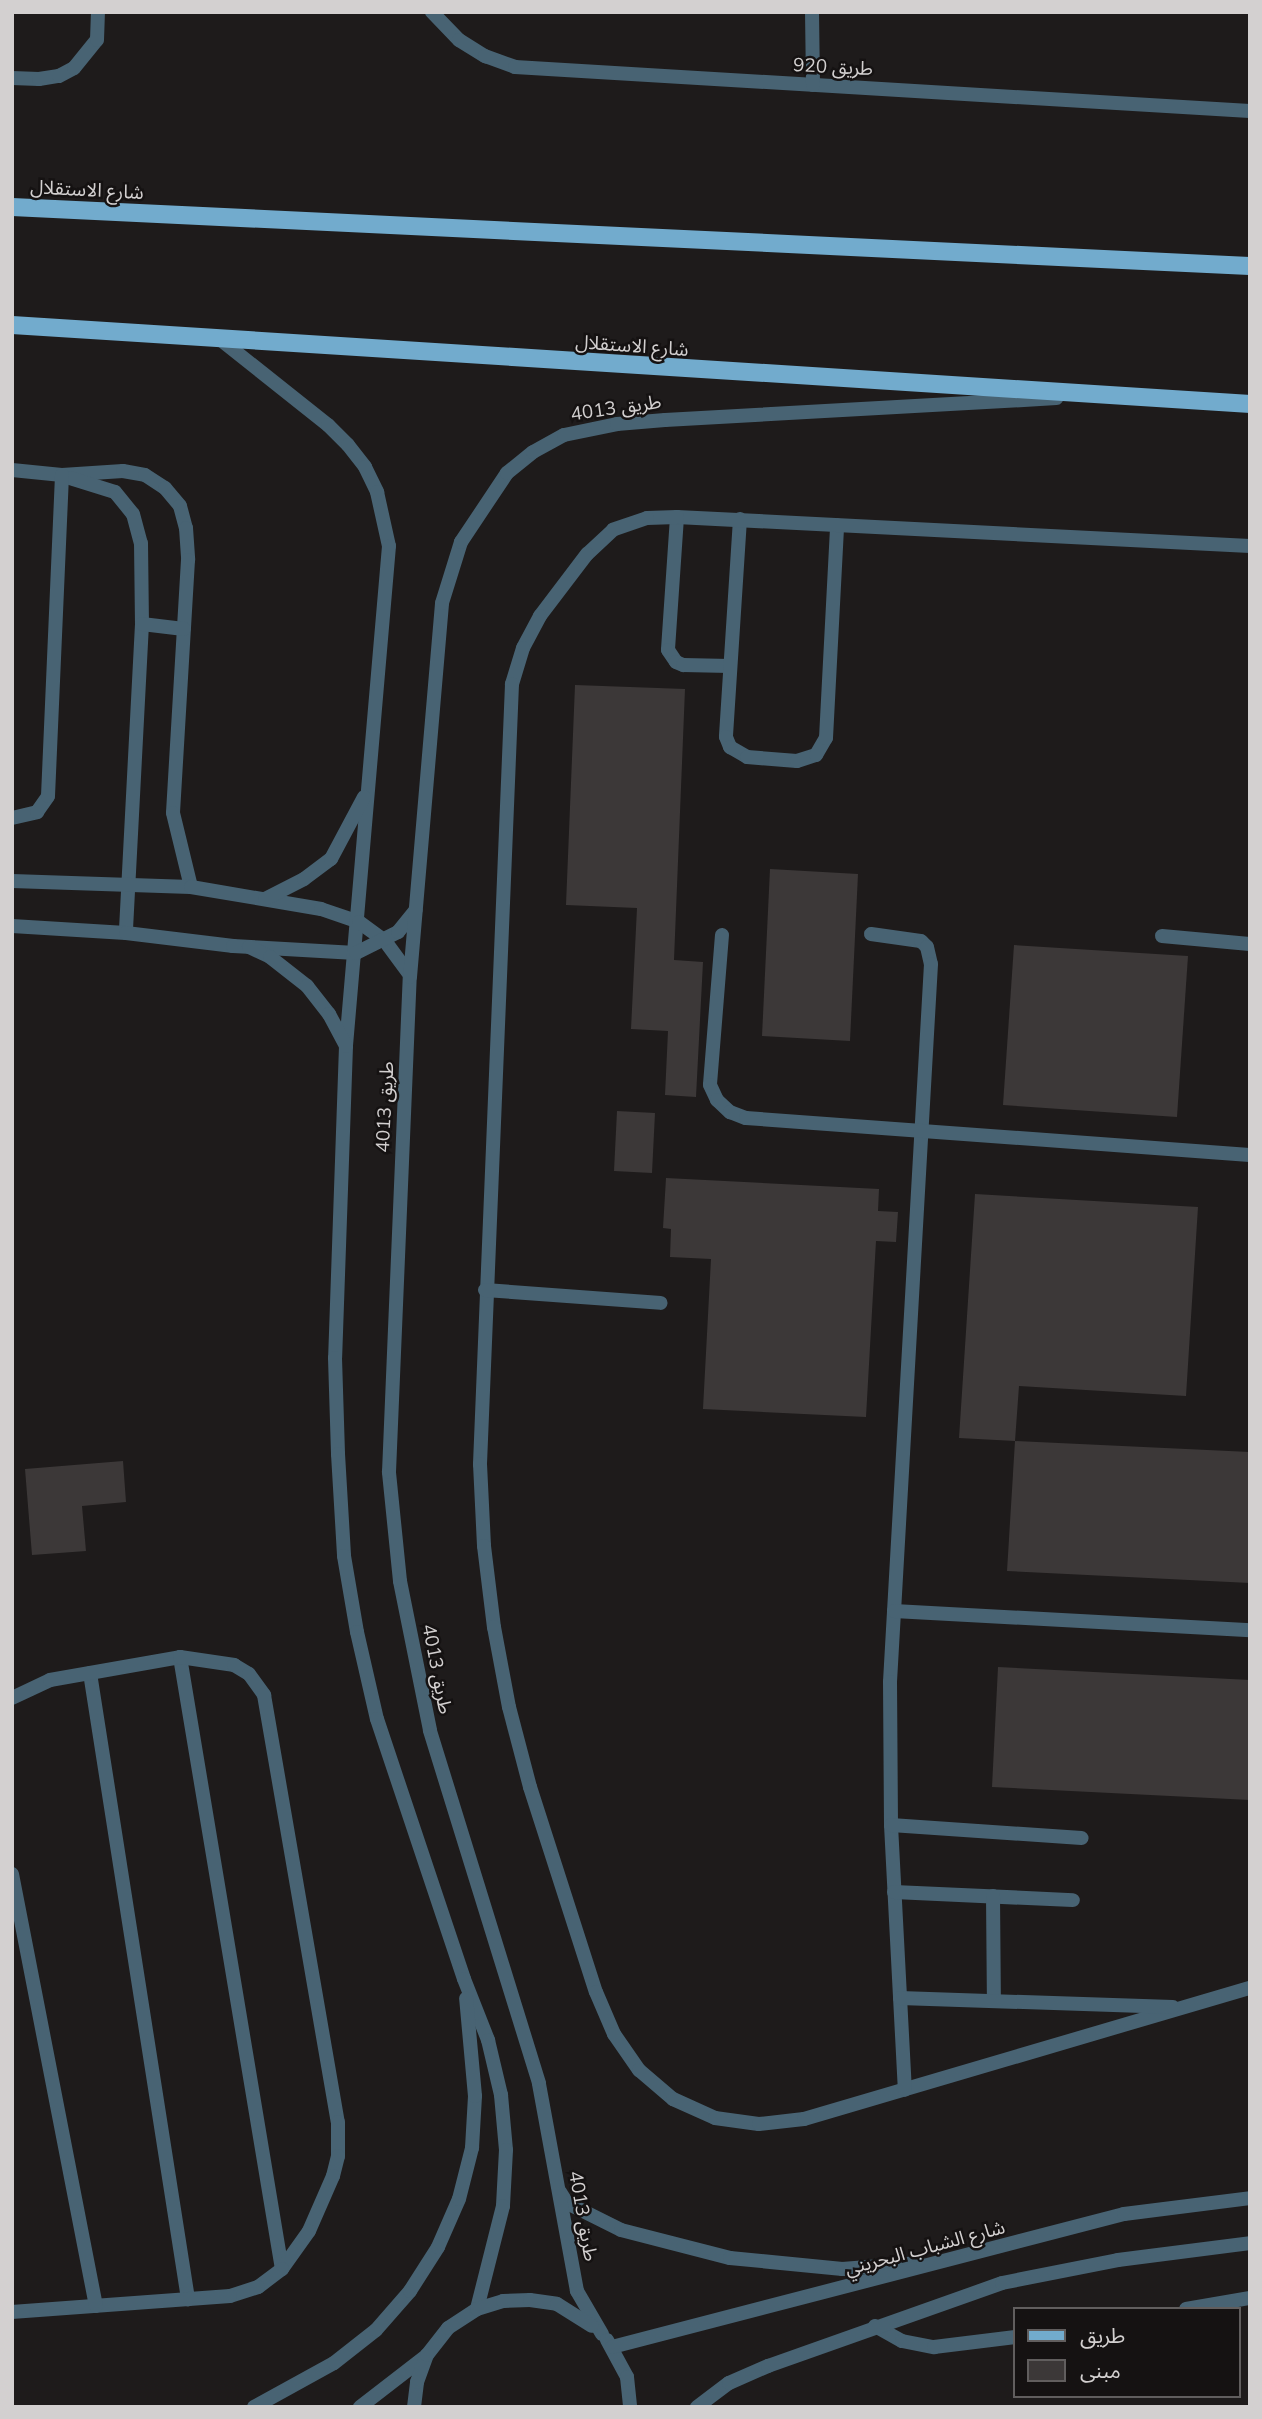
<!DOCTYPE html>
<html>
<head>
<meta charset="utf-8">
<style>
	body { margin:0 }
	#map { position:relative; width:1262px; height:2419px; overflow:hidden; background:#1e1b1b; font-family:Mulish,"Noto Sans Arabic",sans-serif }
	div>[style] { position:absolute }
	.building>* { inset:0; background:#3c3838 }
	.service>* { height:14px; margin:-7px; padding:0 7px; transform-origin:7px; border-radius:7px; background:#486373 }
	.minor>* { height:14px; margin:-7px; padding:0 7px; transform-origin:7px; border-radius:7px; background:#486373 }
	.tertiary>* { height:14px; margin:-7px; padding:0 7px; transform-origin:7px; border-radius:7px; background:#486373 }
	.primary>* { height:18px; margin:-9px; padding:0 9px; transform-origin:9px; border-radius:9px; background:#72abcd }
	span { translate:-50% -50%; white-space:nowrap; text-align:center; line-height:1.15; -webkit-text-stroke:5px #151212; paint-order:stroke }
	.street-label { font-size:19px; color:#d3d0d0 }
	.frame { position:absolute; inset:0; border:14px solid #d3d0d0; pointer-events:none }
	.legend { position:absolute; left:1013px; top:2307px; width:228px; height:91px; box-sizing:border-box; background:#151212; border:2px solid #615e5e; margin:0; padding:9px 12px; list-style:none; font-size:21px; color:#d3d0d0 }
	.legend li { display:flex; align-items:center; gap:14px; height:35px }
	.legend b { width:35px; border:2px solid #615e5e }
</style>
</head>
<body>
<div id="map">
	<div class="building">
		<i style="clip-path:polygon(575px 685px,685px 689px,674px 960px,703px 962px,696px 1097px,665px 1095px,668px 1031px,631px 1029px,637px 908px,566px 905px)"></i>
		<i style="clip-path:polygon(770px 869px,858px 874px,850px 1041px,762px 1036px)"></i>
		<i style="clip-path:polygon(1014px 945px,1188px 956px,1177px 1117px,1003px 1105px)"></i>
		<i style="clip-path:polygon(617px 1111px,655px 1113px,652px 1173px,614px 1171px)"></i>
		<i style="clip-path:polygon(666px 1178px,879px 1189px,878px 1211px,898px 1212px,896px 1242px,876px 1241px,866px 1417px,703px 1409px,711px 1259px,670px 1257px,671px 1229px,663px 1228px)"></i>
		<i style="clip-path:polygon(975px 1194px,1198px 1207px,1186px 1396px,1019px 1386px,1015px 1441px,959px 1438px)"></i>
		<i style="clip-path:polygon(1015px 1441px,1250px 1452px,1250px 1583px,1007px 1571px)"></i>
		<i style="clip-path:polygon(123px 1461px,126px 1502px,82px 1506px,86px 1551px,32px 1555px,25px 1469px)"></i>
		<i style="clip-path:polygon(998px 1667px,1250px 1680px,1250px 1800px,992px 1787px)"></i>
	</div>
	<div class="service">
		<i style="left:12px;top:470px;width:50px;rotate:5.7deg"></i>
		<i style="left:62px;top:475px;width:61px;rotate:-3.8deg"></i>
		<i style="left:123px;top:471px;width:22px;rotate:10deg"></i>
		<i style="left:145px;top:475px;width:24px;rotate:33deg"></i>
		<i style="left:165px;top:488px;width:23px;rotate:50deg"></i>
		<i style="left:180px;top:506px;width:23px;rotate:75deg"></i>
		<i style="left:186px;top:528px;width:32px;rotate:86deg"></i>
		<i style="left:188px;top:560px;width:253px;rotate:93.4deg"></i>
		<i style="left:173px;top:813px;width:76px;rotate:76.3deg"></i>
		<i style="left:70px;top:478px;width:47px;rotate:17.3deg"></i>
		<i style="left:115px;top:492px;width:28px;rotate:51deg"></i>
		<i style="left:133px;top:514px;width:30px;rotate:75deg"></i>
		<i style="left:141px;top:543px;width:81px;rotate:89.3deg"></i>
		<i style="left:142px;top:624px;width:309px;rotate:93deg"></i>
		<i style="left:677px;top:517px;width:133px;rotate:93.9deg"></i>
		<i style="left:668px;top:650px;width:14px;rotate:56deg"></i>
		<i style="left:676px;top:662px;width:8px;rotate:23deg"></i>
		<i style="left:683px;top:665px;width:47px;rotate:1.2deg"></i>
		<i style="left:740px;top:519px;width:218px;rotate:93.7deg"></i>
		<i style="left:726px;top:737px;width:11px;rotate:68deg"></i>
		<i style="left:730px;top:747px;width:20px;rotate:30deg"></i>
		<i style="left:747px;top:757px;width:50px;rotate:4.6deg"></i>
		<i style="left:797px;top:761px;width:20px;rotate:-18deg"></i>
		<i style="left:816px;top:755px;width:20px;rotate:-60deg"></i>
		<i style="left:826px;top:738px;width:213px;rotate:-87deg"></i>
		<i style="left:1250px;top:546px;width:574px;rotate:-177.1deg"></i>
		<i style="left:677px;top:517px;width:30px;rotate:178deg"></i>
		<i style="left:647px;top:518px;width:36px;rotate:161deg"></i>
		<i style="left:613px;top:530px;width:35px;rotate:137deg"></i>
		<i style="left:587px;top:554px;width:78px;rotate:127.2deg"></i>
		<i style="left:540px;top:616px;width:36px;rotate:118deg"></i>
		<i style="left:523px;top:648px;width:38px;rotate:107deg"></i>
		<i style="left:512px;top:684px;width:781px;rotate:92.35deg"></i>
		<i style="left:480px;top:1464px;width:82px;rotate:87.2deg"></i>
		<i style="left:484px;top:1546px;width:82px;rotate:83deg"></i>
		<i style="left:494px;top:1627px;width:81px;rotate:79.4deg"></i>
		<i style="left:509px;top:1707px;width:83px;rotate:75.3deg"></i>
		<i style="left:530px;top:1787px;width:215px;rotate:72.2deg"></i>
		<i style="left:596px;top:1992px;width:46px;rotate:66.8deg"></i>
		<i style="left:614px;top:2034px;width:44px;rotate:55.2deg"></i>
		<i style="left:639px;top:2070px;width:45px;rotate:40.5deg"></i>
		<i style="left:673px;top:2099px;width:46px;rotate:24.3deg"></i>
		<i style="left:715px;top:2118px;width:44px;rotate:7.8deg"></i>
		<i style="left:759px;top:2124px;width:45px;rotate:-6.3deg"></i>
		<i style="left:804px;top:2119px;width:465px;rotate:-16.4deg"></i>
		<i style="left:142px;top:624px;width:42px;rotate:6.8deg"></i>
		<i style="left:12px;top:818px;width:26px;rotate:-13deg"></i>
		<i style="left:37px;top:812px;width:19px;rotate:-55deg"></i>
		<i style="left:48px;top:796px;width:321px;rotate:-87.5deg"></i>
		<i style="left:12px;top:881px;width:179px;rotate:1.9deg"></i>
		<i style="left:191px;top:887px;width:132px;rotate:9.6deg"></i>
		<i style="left:321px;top:909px;width:40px;rotate:18.9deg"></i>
		<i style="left:12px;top:926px;width:114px;rotate:3.5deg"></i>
		<i style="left:126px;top:933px;width:108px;rotate:6.9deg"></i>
		<i style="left:233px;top:946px;width:123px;rotate:3.3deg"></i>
		<i style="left:871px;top:934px;width:50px;rotate:8deg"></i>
		<i style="left:921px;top:941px;width:8px;rotate:45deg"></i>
		<i style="left:927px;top:947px;width:17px;rotate:77deg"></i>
		<i style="left:931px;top:964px;width:719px;rotate:93.27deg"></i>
		<i style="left:890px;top:1682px;width:143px;rotate:89.6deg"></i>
		<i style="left:891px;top:1825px;width:265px;rotate:87deg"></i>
		<i style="left:722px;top:935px;width:150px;rotate:94.6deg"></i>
		<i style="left:710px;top:1085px;width:17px;rotate:65deg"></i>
		<i style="left:717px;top:1100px;width:18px;rotate:43deg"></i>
		<i style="left:730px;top:1112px;width:17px;rotate:21deg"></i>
		<i style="left:746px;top:1118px;width:505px;rotate:4.2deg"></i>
		<i style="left:1162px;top:936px;width:88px;rotate:5.2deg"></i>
		<i style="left:485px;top:1290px;width:176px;rotate:4.2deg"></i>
		<i style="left:894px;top:1611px;width:357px;rotate:3.1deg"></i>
		<i style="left:180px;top:1657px;width:620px;rotate:80.54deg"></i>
		<i style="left:90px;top:1673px;width:634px;rotate:81.1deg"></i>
		<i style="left:12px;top:1698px;width:42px;rotate:-25.3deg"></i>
		<i style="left:50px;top:1680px;width:132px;rotate:-10deg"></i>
		<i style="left:180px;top:1657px;width:55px;rotate:8.4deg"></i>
		<i style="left:234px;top:1665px;width:17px;rotate:31deg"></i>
		<i style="left:249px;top:1674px;width:26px;rotate:54deg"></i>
		<i style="left:264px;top:1695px;width:433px;rotate:80.2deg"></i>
		<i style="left:338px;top:2122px;width:34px;rotate:90deg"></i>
		<i style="left:338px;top:2156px;width:21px;rotate:104deg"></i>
		<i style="left:333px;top:2176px;width:60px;rotate:113.6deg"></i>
		<i style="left:309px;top:2231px;width:47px;rotate:125.4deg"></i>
		<i style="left:282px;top:2269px;width:30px;rotate:143deg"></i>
		<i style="left:258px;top:2287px;width:29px;rotate:162deg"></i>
		<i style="left:230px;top:2296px;width:219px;rotate:175.8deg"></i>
		<i style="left:891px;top:1825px;width:191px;rotate:3.9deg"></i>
		<i style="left:12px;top:1874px;width:440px;rotate:79deg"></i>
		<i style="left:894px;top:1892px;width:179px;rotate:2.6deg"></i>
		<i style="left:993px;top:1896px;width:105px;rotate:89.5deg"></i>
		<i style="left:900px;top:1998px;width:273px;rotate:1.9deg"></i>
		<i style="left:1186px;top:2309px;width:65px;rotate:-9.8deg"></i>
		<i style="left:875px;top:2326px;width:31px;rotate:29deg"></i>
		<i style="left:902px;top:2341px;width:33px;rotate:11deg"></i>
		<i style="left:934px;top:2347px;width:82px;rotate:-7deg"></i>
	</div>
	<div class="minor">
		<i style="left:432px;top:12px;width:39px;rotate:46deg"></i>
		<i style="left:459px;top:40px;width:31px;rotate:32deg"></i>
		<i style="left:485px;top:56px;width:32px;rotate:20deg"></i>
		<i style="left:515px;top:67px;width:736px;rotate:3.43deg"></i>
		<i style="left:812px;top:12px;width:73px;rotate:89.2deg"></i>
		<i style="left:12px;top:78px;width:27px;rotate:2deg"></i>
		<i style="left:39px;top:79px;width:20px;rotate:-9deg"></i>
		<i style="left:59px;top:76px;width:17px;rotate:-28deg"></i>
		<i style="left:74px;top:68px;width:36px;rotate:-51deg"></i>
		<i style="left:97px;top:40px;width:28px;rotate:-88deg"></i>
	</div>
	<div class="tertiary">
		<i style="left:221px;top:340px;width:137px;rotate:38.5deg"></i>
		<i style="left:328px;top:425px;width:28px;rotate:45deg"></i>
		<i style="left:348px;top:445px;width:28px;rotate:52deg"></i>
		<i style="left:365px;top:467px;width:28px;rotate:64deg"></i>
		<i style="left:377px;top:492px;width:55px;rotate:77.5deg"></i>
		<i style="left:389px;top:546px;width:502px;rotate:94.92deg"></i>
		<i style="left:346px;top:1046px;width:312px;rotate:92deg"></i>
		<i style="left:335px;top:1358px;width:96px;rotate:88.2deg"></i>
		<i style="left:338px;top:1454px;width:102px;rotate:86.6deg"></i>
		<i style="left:344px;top:1556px;width:77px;rotate:80.3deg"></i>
		<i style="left:357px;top:1632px;width:89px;rotate:77.1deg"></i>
		<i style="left:377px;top:1719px;width:274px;rotate:71.5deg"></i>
		<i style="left:464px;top:1979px;width:66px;rotate:68.5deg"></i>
		<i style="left:488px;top:2040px;width:57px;rotate:76.7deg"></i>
		<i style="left:501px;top:2095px;width:55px;rotate:84.8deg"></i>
		<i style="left:506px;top:2150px;width:56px;rotate:93.1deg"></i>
		<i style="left:503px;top:2206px;width:106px;rotate:104.2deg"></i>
		<i style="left:265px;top:899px;width:44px;rotate:-27.1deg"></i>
		<i style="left:304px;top:879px;width:34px;rotate:-37deg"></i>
		<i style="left:331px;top:859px;width:70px;rotate:-62deg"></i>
		<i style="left:359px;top:922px;width:32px;rotate:36deg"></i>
		<i style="left:385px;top:941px;width:42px;rotate:53.7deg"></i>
		<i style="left:249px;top:947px;width:23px;rotate:25deg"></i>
		<i style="left:270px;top:957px;width:47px;rotate:38.1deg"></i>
		<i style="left:307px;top:986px;width:36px;rotate:52deg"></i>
		<i style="left:329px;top:1014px;width:36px;rotate:62deg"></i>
		<i style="left:356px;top:953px;width:47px;rotate:-26.6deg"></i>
		<i style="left:398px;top:932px;width:28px;rotate:-51deg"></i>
		<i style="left:560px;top:2192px;width:13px;rotate:58deg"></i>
		<i style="left:567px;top:2203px;width:60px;rotate:26.6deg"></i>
		<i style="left:621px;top:2230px;width:113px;rotate:14.4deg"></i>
		<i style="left:730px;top:2258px;width:113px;rotate:5.6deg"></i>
		<i style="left:842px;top:2269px;width:77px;rotate:-4.5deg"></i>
		<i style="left:602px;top:2334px;width:50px;rotate:-120.2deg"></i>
		<i style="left:577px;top:2291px;width:211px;rotate:-100.4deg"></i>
		<i style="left:539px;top:2083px;width:369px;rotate:-107.2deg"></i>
		<i style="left:430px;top:1730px;width:152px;rotate:-101.4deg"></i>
		<i style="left:400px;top:1581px;width:110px;rotate:-95.8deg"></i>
		<i style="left:389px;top:1472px;width:495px;rotate:-87.6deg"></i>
		<i style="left:410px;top:977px;width:375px;rotate:-85.1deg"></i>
		<i style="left:442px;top:603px;width:64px;rotate:-72.7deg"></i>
		<i style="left:461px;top:542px;width:83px;rotate:-56.3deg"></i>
		<i style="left:507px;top:473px;width:33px;rotate:-39deg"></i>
		<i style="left:533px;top:452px;width:35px;rotate:-29deg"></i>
		<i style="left:564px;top:435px;width:54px;rotate:-11.7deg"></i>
		<i style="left:617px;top:424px;width:48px;rotate:-4.8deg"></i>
		<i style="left:665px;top:420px;width:392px;rotate:-3.2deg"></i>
		<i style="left:607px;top:2340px;width:42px;rotate:61.6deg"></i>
		<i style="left:627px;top:2377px;width:30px;rotate:84deg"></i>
		<i style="left:612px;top:2347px;width:529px;rotate:-14.56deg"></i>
		<i style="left:1124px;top:2214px;width:127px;rotate:-7.2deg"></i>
		<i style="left:254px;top:2407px;width:91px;rotate:-28.8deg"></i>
		<i style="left:334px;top:2363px;width:53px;rotate:-38.2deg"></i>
		<i style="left:376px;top:2330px;width:52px;rotate:-48.9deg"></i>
		<i style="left:410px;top:2291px;width:52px;rotate:-57.5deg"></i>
		<i style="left:438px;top:2247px;width:52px;rotate:-66.4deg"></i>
		<i style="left:459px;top:2199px;width:53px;rotate:-75.7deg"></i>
		<i style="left:472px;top:2148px;width:52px;rotate:-86.7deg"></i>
		<i style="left:475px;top:2096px;width:98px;rotate:-95.2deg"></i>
		<i style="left:360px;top:2407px;width:83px;rotate:-37.7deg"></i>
		<i style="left:414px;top:2407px;width:25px;rotate:-83deg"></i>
		<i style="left:417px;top:2382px;width:29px;rotate:-70deg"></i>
		<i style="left:427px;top:2355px;width:34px;rotate:-52deg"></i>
		<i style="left:448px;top:2328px;width:35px;rotate:-33deg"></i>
		<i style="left:477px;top:2309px;width:27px;rotate:-17deg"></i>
		<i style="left:503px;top:2301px;width:27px;rotate:-2deg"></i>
		<i style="left:530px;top:2300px;width:27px;rotate:8deg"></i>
		<i style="left:557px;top:2304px;width:41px;rotate:32.2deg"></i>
		<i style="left:697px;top:2407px;width:40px;rotate:-37deg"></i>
		<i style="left:729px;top:2383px;width:43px;rotate:-23.6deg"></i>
		<i style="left:768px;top:2366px;width:248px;rotate:-19.5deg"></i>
		<i style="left:1002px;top:2283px;width:118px;rotate:-11.2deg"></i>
		<i style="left:1118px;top:2260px;width:133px;rotate:-7.3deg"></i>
	</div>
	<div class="primary">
		<i style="left:12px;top:207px;width:1239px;rotate:2.73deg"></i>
		<i style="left:12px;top:325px;width:1241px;rotate:3.65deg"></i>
	</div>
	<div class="street-label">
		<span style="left:833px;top:67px;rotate:3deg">طريق 920</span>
		<span style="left:87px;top:190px;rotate:3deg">شارع الاستقلال</span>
		<span style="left:632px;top:346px;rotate:4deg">شارع الاستقلال</span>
		<span style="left:616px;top:408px;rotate:-8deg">طريق 4013</span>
		<span style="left:385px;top:1107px;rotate:-87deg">طريق 4013</span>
		<span style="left:437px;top:1669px;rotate:79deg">طريق 4013</span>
		<span style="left:583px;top:2216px;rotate:80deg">طريق 4013</span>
		<span style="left:925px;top:2248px;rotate:-15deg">شارع الشباب البحريني</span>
	</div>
	<div class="frame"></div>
	<ul class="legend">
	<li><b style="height:9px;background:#72abcd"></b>طريق</li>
	<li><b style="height:19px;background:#3c3838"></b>مبنى</li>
	</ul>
</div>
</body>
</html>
